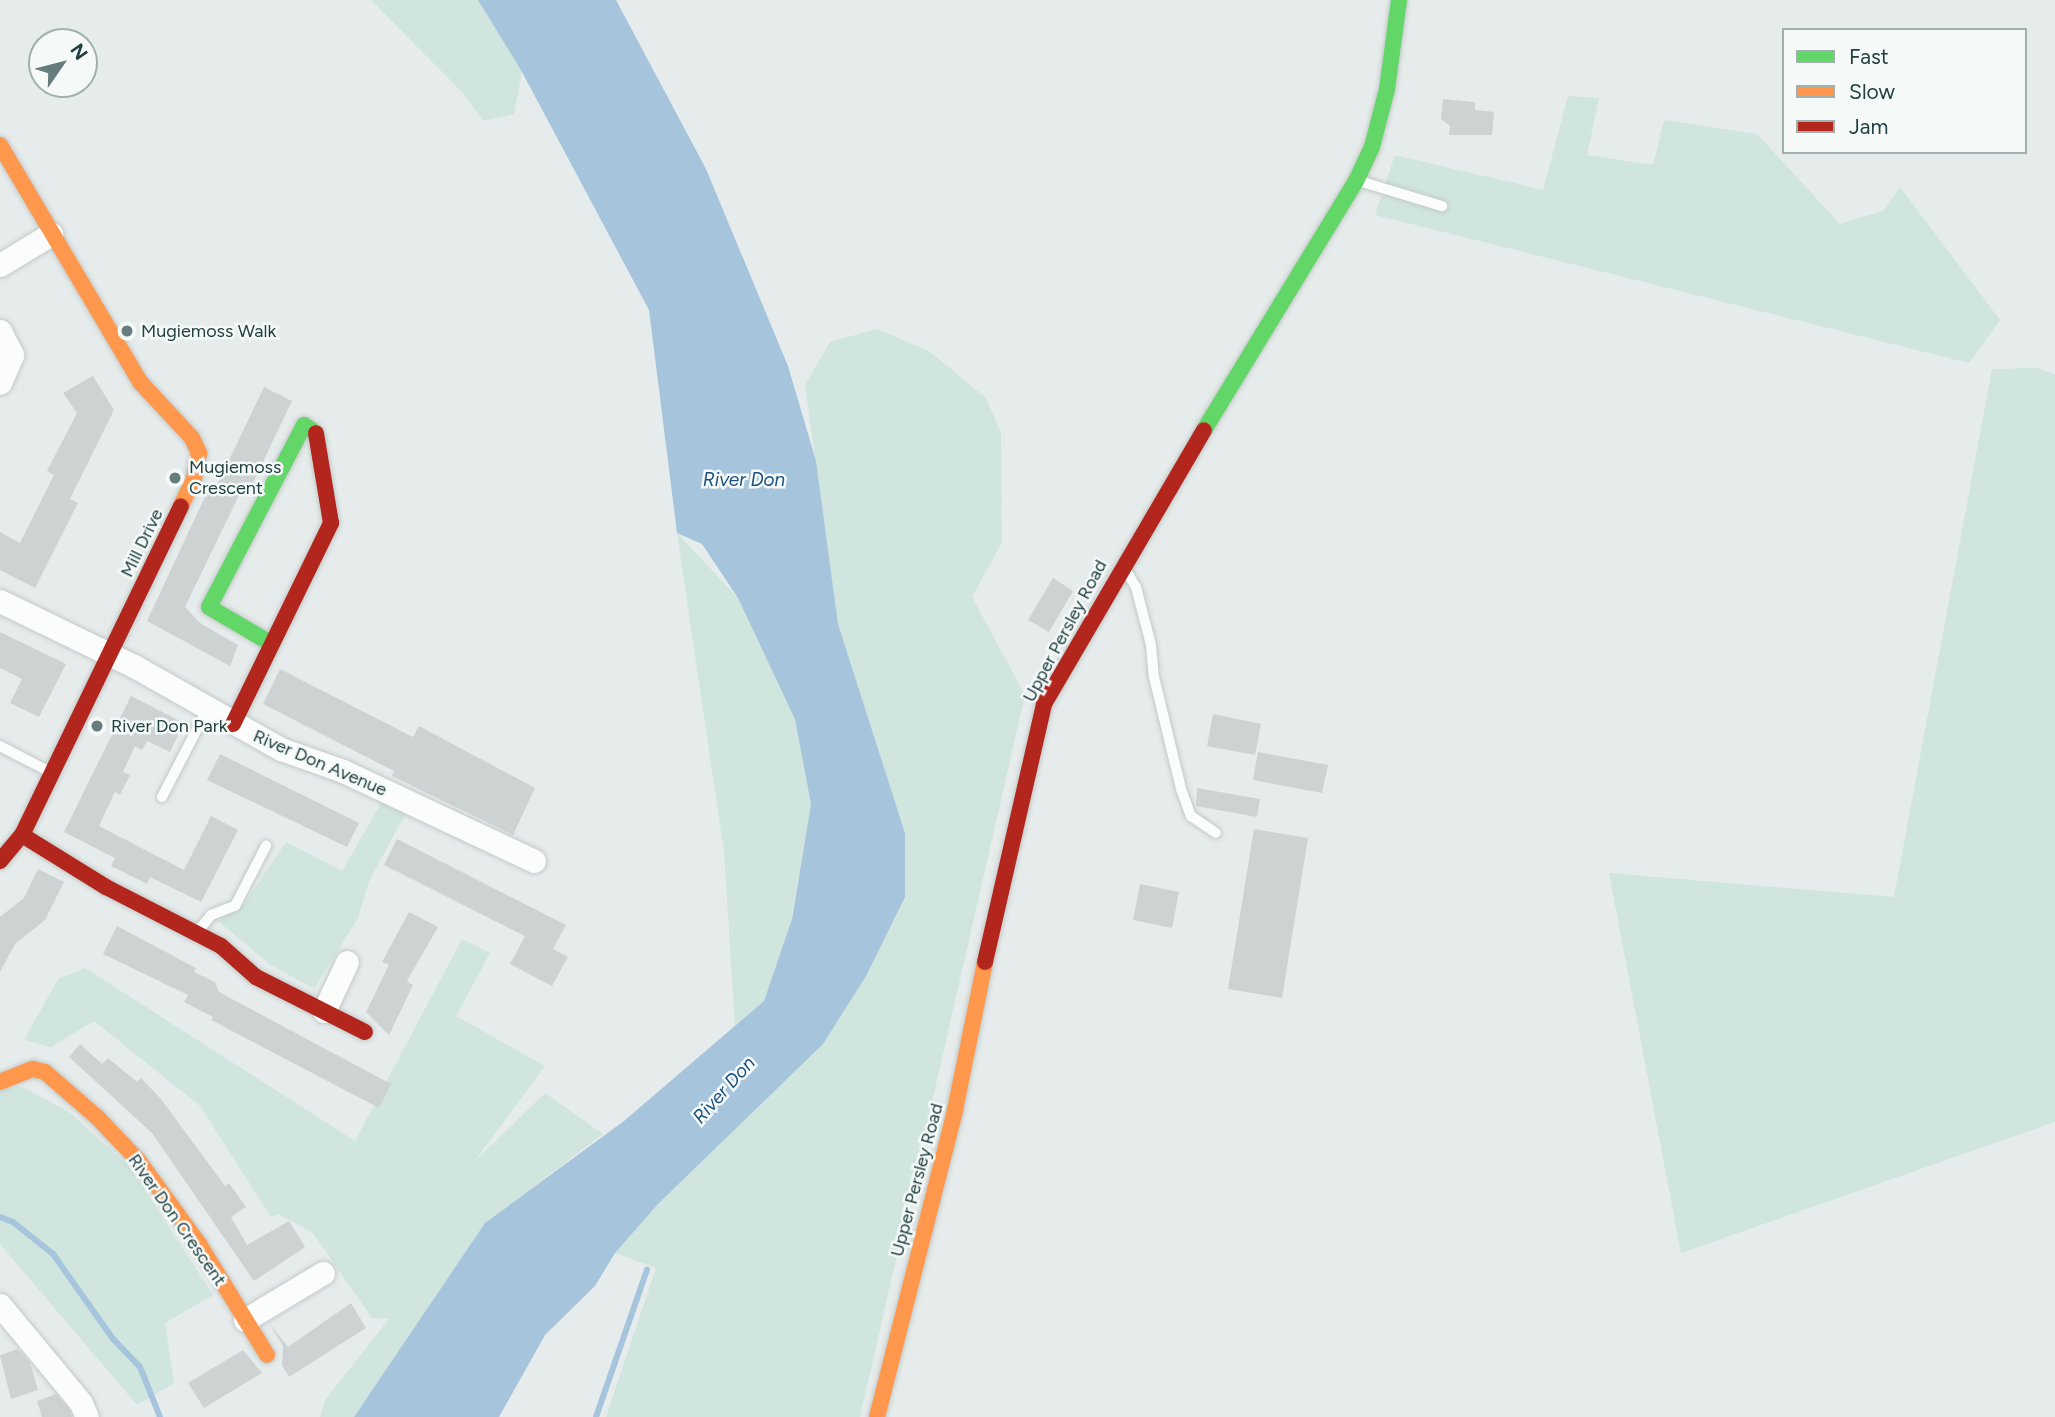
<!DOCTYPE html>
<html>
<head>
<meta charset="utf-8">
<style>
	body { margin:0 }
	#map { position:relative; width:2055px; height:1417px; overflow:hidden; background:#e6eceb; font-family:Figtree,sans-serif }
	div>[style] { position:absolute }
	.green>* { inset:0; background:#cfe5dd }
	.water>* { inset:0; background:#a6c4dc }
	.stream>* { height:6px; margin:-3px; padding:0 3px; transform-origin:3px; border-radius:3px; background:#a6c4dc }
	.building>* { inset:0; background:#cdd3d2 }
	.roads { filter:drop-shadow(0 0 2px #c3c9c8) drop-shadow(0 0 2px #c3c9c8) }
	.lane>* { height:10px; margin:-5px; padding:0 5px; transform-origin:5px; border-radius:5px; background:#fbfcfc }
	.street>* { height:23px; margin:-11.5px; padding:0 11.5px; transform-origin:11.5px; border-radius:11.5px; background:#fbfcfc }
	.fast>* { height:16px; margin:-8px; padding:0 8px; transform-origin:8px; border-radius:8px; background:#63d668 }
	.slow>* { height:16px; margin:-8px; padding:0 8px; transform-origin:8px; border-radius:8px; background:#ff974d }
	.jam>* { height:16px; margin:-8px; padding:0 8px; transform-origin:8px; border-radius:8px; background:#b3261e }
	.dots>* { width:19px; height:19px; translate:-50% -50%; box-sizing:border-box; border:4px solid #f5faf9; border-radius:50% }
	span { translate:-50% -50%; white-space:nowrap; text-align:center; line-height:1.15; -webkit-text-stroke:5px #f5faf9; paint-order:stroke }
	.poi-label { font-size:18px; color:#224041 }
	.left { translate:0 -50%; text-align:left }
	.street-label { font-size:18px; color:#224041 }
	.water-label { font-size:19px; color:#195080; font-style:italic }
	.legend { position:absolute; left:1782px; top:28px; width:245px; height:126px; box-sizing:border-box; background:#f5faf9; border:2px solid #a1b0af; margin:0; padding:9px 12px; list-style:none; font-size:21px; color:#224041 }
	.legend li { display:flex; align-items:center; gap:14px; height:35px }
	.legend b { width:35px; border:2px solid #a1b0af }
	.north { position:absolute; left:28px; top:28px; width:70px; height:70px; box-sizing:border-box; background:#f5faf9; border:2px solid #a1b0af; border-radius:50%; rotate:55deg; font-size:19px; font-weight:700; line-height:28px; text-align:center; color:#224041 }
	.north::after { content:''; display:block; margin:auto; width:24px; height:32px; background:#677c7c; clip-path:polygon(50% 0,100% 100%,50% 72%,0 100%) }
</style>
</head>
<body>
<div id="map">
	<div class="green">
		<i style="clip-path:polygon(371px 0,478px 0,522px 72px,514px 114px,483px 121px,465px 95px)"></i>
		<i style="clip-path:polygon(1568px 96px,1599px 98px,1587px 155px,1653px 165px,1664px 120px,1757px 134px,1840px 224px,1883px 211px,1900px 187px,2000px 320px,1969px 363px,1375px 215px,1395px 155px,1543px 190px)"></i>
		<i style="clip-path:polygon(877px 329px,929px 351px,986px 398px,1001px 433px,1002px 542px,972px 597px,1025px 695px,860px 1417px,606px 1417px,656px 1268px,615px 1253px,658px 1204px,823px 1044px,905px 833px,838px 624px,805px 385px,830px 342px)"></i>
		<i style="clip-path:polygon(2036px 368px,2055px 374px,2055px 1122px,1681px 1253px,1609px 873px,1894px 897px,1992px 369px)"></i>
		<i style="clip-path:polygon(677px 533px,738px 598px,796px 719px,811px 804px,790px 926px,764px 1001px,735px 1025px,724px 852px)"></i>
		<i style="clip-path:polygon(383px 800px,407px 811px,369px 881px,358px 918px,314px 989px,269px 964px,218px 921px,244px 904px,286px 842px,342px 871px)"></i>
		<i style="clip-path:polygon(462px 939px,490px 953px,456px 1016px,545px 1066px,474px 1162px,545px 1093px,603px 1134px,485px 1223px,354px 1417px,320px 1417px,325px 1400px,389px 1319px,372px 1318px,313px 1233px,279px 1214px,271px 1217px,200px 1106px,94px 1021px,51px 1047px,24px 1040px,58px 979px,85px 968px,355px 1141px)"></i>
		<i style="clip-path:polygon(23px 1087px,69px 1112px,130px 1167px,213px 1295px,165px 1323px,174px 1383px,137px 1405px,0 1244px,0 1090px)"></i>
	</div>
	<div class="water">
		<i style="clip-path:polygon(478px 0,616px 0,706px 169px,788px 366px,816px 461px,838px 624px,905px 833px,905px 897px,866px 976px,823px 1044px,658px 1204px,615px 1253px,595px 1286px,545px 1335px,499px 1417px,354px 1417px,485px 1223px,624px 1121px,764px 1001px,792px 919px,811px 804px,795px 719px,738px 598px,702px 544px,677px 533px,649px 310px,522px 72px)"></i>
	</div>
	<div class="stream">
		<i style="left:0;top:1217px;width:14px;rotate:21deg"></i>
		<i style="left:13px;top:1222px;width:51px;rotate:38.7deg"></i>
		<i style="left:53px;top:1254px;width:105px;rotate:54.7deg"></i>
		<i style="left:114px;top:1340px;width:37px;rotate:46deg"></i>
		<i style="left:140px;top:1367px;width:54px;rotate:68.2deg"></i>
		<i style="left:596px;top:1417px;width:156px;rotate:-70.9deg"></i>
	</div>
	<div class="building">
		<i style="clip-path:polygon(1443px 99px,1475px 102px,1475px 110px,1494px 112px,1492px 135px,1449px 135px,1450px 126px,1441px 119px)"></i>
		<i style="clip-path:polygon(93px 376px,114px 410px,70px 499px,78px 503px,35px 588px,0 570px,0 532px,20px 543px,54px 475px,47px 471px,77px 413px,63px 393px)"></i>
		<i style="clip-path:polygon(264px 387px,292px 401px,249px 491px,243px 487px,185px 607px,200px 623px,238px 645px,230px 666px,147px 621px,211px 484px,216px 487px)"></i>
		<i style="clip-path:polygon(1053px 578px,1073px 591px,1049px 632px,1028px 620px)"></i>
		<i style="clip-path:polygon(0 632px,66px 664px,39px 717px,10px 703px,22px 679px,0 668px)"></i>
		<i style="clip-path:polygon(280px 669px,413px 737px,419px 726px,535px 788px,513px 835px,392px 776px,394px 771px,263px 704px)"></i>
		<i style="clip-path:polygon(131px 696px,184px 723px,170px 752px,147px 741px,142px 750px,135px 746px,123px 772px,130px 775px,120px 795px,115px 792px,99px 826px,184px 870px,211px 816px,238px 830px,201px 902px,150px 877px,147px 884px,111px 866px,115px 858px,64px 832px)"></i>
		<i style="clip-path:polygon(1213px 714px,1261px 724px,1255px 755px,1207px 746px)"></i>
		<i style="clip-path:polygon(1258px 752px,1328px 765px,1322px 793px,1253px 780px)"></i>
		<i style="clip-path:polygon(220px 754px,359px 823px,347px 847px,207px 780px)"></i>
		<i style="clip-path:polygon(1197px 788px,1260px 799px,1257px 817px,1196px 806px)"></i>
		<i style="clip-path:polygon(1254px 829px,1308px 838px,1282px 998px,1228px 989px)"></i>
		<i style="clip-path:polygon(397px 839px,566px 925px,553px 949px,568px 957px,552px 986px,510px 964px,525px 936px,384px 865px)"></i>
		<i style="clip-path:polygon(38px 869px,64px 882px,45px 920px,15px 944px,0 972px,0 917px,24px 898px)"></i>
		<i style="clip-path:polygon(1140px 884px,1179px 892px,1172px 928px,1133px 920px)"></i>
		<i style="clip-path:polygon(409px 912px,438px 927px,407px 981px,413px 985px,389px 1035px,366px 1012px,389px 965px,382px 962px)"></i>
		<i style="clip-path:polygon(117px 926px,196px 968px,194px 972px,215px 982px,219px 992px,391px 1084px,379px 1108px,211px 1020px,213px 1017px,184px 1002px,188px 995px,103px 954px)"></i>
		<i style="clip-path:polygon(80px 1044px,102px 1064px,108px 1058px,137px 1082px,141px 1078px,161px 1099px,225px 1186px,229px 1183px,246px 1207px,231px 1217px,247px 1245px,289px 1221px,305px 1247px,254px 1281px,152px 1133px,69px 1057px)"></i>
		<i style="clip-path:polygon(351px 1303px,366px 1328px,289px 1377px,282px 1365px,283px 1346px,269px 1323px,288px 1347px)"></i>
		<i style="clip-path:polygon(18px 1349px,30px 1363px,38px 1390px,11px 1399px,0 1355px)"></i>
		<i style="clip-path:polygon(243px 1350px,262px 1373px,204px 1408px,188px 1383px)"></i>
		<i style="clip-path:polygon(56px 1394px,69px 1410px,72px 1417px,42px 1417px,37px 1401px)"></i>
	</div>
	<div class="roads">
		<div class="lane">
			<i style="left:1359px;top:181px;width:87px;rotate:16.8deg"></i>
			<i style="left:1125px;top:569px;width:21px;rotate:59deg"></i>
			<i style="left:1136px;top:587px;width:60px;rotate:75.5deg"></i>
			<i style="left:1151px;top:645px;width:32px;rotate:85deg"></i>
			<i style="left:1154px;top:677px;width:115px;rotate:76.4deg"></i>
			<i style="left:1181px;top:789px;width:29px;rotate:70deg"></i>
			<i style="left:1191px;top:816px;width:30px;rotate:34deg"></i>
			<i style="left:0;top:746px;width:54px;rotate:27.5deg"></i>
			<i style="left:162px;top:797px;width:98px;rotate:-62.7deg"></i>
			<i style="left:199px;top:930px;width:19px;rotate:-51deg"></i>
			<i style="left:211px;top:915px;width:26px;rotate:-21deg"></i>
			<i style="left:235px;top:906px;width:68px;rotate:-62.7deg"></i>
		</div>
		<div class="street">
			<i style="left:0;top:265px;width:60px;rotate:-31.3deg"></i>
			<i style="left:0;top:331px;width:27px;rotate:63deg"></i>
			<i style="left:12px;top:355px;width:30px;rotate:113deg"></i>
			<i style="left:0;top:601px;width:149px;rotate:25.9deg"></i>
			<i style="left:134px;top:666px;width:169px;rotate:29.5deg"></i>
			<i style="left:281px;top:749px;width:66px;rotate:19.5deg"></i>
			<i style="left:343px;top:771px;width:211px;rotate:25.2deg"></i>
			<i style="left:324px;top:1011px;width:54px;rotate:-64.9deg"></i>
			<i style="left:0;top:1305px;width:127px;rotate:50.4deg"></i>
			<i style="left:81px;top:1403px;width:15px;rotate:67deg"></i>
			<i style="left:245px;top:1320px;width:91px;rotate:-31.1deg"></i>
		</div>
		<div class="fast">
			<i style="left:1204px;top:430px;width:292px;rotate:-58.6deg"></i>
			<i style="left:1356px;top:181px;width:38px;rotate:-65deg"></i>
			<i style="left:1372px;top:147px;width:60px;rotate:-75.5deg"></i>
			<i style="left:1387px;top:89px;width:90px;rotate:-82.3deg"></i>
			<i style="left:272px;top:644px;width:73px;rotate:-149.6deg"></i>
			<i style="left:209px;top:607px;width:205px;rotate:-62.4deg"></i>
			<i style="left:304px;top:425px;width:14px;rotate:34deg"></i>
		</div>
		<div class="slow">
			<i style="left:0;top:145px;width:275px;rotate:59.4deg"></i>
			<i style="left:140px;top:382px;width:76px;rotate:47.1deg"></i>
			<i style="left:192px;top:438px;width:17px;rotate:65deg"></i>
			<i style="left:199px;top:453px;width:26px;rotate:101deg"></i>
			<i style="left:194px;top:479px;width:30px;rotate:116deg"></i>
			<i style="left:0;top:1082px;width:35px;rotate:-22deg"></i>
			<i style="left:33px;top:1069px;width:12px;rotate:14deg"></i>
			<i style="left:45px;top:1072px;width:69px;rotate:40.9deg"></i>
			<i style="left:97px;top:1117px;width:59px;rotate:46.4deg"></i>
			<i style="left:138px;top:1160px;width:104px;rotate:54deg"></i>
			<i style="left:199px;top:1244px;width:130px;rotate:58.5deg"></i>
			<i style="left:877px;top:1417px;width:317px;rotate:-75.7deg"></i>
			<i style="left:955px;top:1110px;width:151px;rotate:-78.5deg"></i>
		</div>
		<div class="jam">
			<i style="left:233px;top:724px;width:224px;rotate:-64deg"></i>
			<i style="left:331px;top:523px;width:91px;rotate:-99.5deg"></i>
			<i style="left:22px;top:835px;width:99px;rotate:31.8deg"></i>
			<i style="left:106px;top:887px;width:129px;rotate:27.2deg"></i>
			<i style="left:221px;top:946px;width:47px;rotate:41.5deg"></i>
			<i style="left:256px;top:977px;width:122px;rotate:26.8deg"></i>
			<i style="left:0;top:861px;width:34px;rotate:-50deg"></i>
			<i style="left:22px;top:835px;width:365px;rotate:-64.2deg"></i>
			<i style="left:985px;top:962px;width:265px;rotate:-77.1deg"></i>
			<i style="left:1044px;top:704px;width:317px;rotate:-59.7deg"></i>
		</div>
	</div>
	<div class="dots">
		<i style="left:127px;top:331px;background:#677c7c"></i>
		<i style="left:175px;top:478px;background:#677c7c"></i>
		<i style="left:97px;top:726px;background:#677c7c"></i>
	</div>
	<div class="poi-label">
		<span class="left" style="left:141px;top:331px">Mugiemoss Walk</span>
		<span class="left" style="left:189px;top:478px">Mugiemoss<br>Crescent</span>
		<span class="left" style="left:111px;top:726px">River Don Park</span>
	</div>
	<div class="street-label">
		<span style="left:142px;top:543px;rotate:-64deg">Mill Drive</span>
		<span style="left:1065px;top:631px;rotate:-62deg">Upper Persley Road</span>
		<span style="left:320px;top:763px;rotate:23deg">River Don Avenue</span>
		<span style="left:917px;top:1180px;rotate:-75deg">Upper Persley Road</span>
		<span style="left:177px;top:1220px;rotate:55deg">River Don Crescent</span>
	</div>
	<div class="water-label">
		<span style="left:744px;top:480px">River Don</span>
		<span style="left:724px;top:1090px;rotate:-48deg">River Don</span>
	</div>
	<ul class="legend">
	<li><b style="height:9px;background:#63d668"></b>Fast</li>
	<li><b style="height:9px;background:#ff974d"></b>Slow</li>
	<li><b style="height:9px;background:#b3261e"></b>Jam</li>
	</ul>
	<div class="north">N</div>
</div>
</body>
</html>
